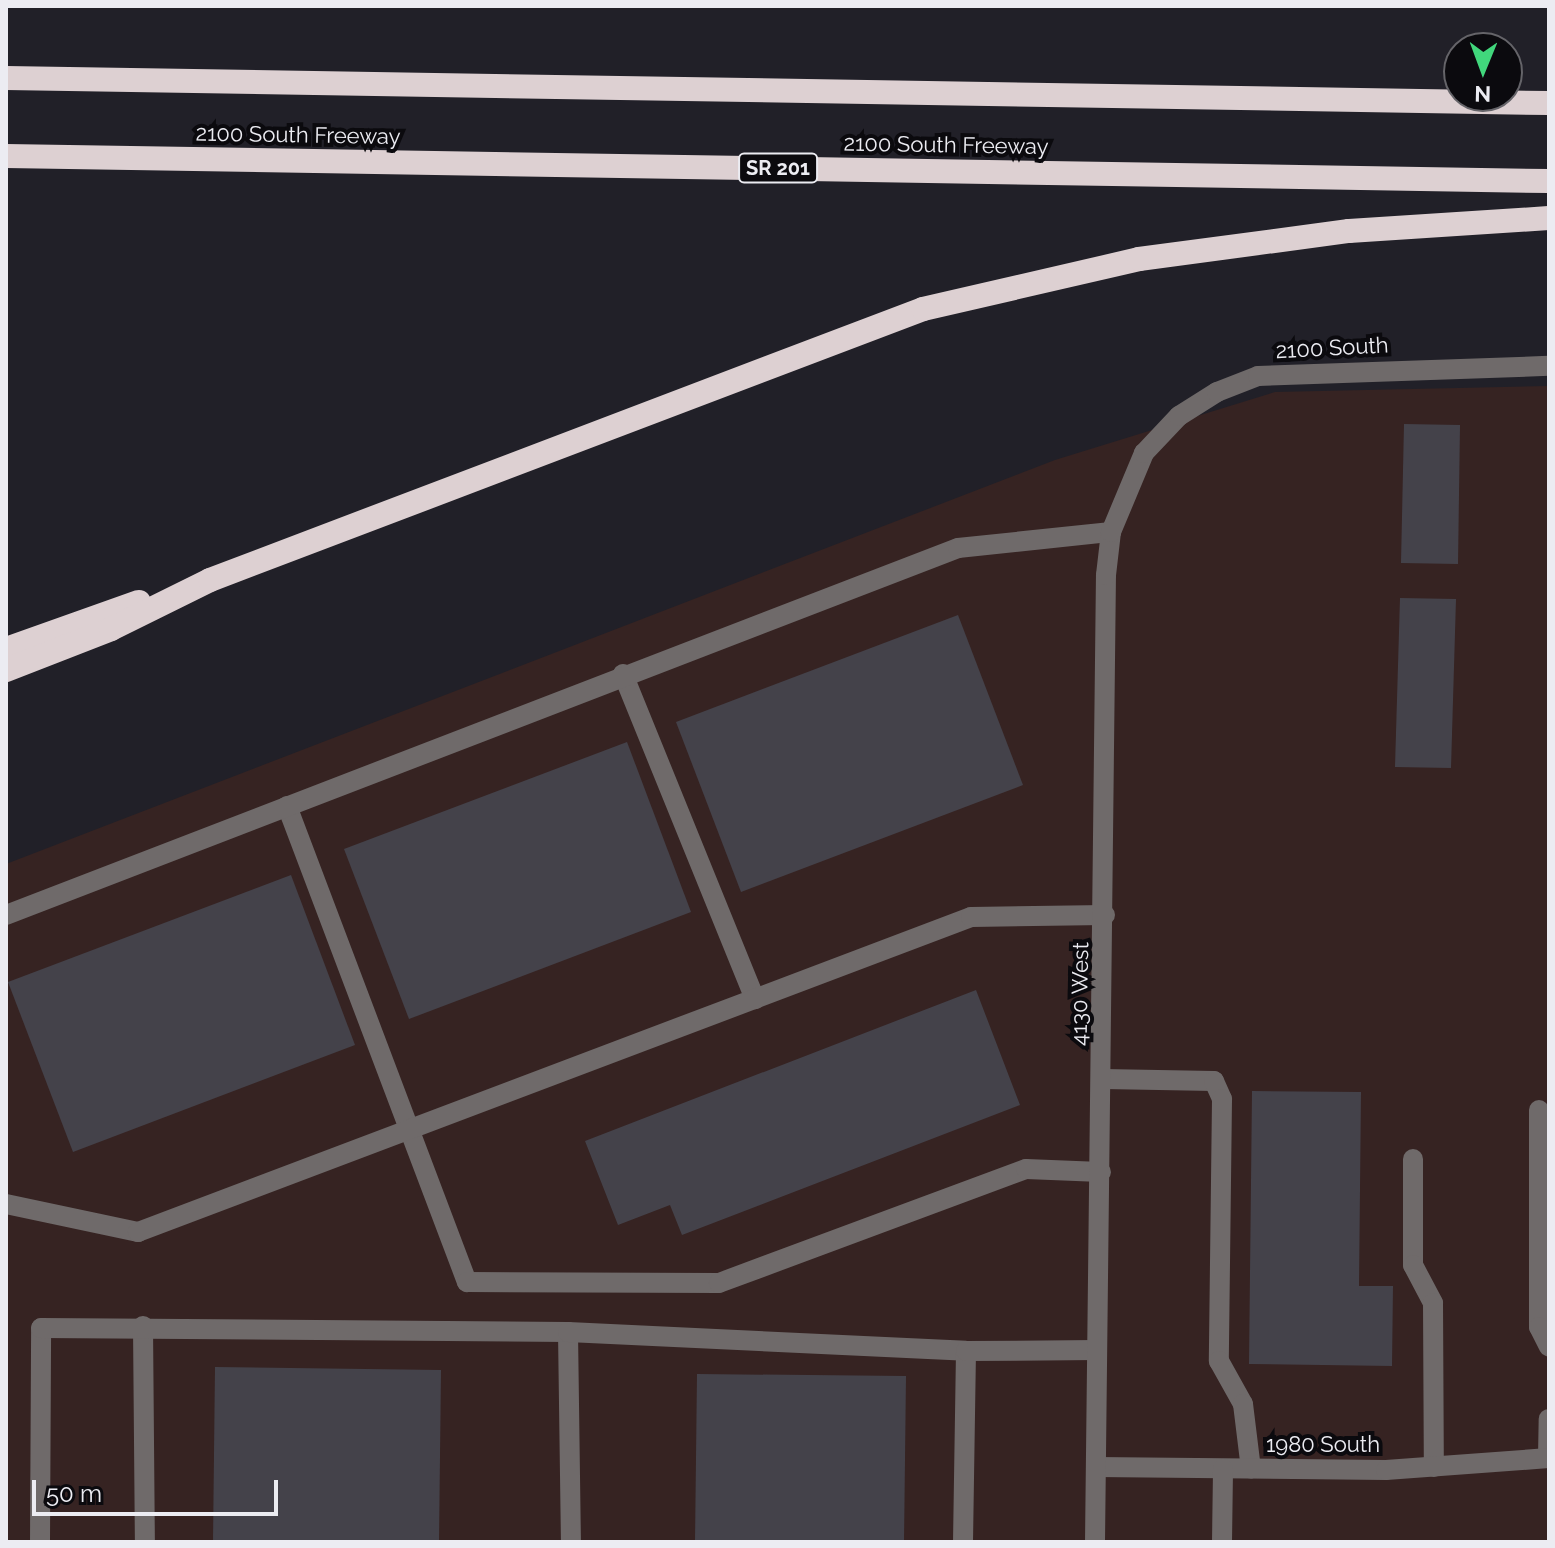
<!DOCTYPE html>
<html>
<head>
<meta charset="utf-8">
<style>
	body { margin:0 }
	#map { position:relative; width:1555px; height:1548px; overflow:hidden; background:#212028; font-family:Raleway,sans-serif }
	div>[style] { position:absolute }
	.industrial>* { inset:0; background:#362322 }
	.building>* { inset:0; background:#44424a }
	.minor>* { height:20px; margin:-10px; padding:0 10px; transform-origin:10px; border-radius:10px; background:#6f6a6a }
	.highway>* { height:24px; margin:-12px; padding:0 12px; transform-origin:12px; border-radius:12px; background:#ddd0d2 }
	span { translate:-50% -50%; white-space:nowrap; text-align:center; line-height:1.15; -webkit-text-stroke:8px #0b0a0e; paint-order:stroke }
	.shield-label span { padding:2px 6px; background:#0b0a0e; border:2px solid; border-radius:6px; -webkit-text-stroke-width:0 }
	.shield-label { font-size:20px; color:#ececf2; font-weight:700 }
	.street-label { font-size:22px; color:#ececf2 }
	.frame { position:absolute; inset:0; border:8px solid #ececf2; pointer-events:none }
	.north { position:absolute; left:1443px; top:32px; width:80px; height:80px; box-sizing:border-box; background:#0b0a0e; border:2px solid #656469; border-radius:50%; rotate:181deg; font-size:22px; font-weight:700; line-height:32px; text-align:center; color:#ececf2 }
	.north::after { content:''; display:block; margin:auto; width:28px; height:36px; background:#41d77c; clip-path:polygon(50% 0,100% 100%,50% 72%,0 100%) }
	.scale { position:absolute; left:32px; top:1480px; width:246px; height:36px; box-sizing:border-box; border:4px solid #ececf2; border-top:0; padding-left:10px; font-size:24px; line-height:28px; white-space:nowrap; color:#ececf2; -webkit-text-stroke:6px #0b0a0e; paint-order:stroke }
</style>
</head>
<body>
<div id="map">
	<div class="industrial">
		<i style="clip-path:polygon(1549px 386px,1549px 1542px,6px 1542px,6px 864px,1055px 460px,1275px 392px)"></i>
	</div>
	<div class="building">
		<i style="clip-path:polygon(1404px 424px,1460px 425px,1458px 564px,1401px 563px)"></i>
		<i style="clip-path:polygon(1400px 598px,1456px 599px,1451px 768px,1395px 767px)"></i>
		<i style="clip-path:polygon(958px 615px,1023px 785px,741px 892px,676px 722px)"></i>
		<i style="clip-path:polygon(627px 742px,691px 912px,409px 1019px,344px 849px)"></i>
		<i style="clip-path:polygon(291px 875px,355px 1045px,73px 1152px,8px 982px)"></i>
		<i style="clip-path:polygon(976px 990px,1020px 1105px,682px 1235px,670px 1205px,618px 1225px,585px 1141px)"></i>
		<i style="clip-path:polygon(1252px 1091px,1361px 1092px,1359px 1286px,1393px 1286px,1392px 1366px,1249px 1364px)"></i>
		<i style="clip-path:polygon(215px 1367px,441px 1370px,439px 1542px,213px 1542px)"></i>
		<i style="clip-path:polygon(697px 1374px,906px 1376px,904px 1542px,695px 1542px)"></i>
	</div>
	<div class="minor">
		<i style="left:623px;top:674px;width:351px;rotate:67.9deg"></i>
		<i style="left:287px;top:806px;width:509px;rotate:69.29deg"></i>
		<i style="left:467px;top:1282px;width:252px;rotate:0.2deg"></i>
		<i style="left:719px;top:1283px;width:327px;rotate:-20.4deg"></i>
		<i style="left:1026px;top:1169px;width:75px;rotate:2.3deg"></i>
		<i style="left:6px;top:915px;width:1020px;rotate:-21.08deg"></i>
		<i style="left:958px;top:548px;width:154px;rotate:-6deg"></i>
		<i style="left:1103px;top:1079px;width:111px;rotate:1deg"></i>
		<i style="left:1214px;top:1081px;width:20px;rotate:66deg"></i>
		<i style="left:1222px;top:1099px;width:262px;rotate:90.7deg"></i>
		<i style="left:1219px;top:1361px;width:49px;rotate:60.8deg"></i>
		<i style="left:1243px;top:1404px;width:65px;rotate:83deg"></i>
		<i style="left:1539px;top:1110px;width:217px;rotate:90deg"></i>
		<i style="left:1539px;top:1327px;width:22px;rotate:63deg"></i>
		<i style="left:1413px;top:1159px;width:106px;rotate:90deg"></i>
		<i style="left:1413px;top:1265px;width:43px;rotate:62.2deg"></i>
		<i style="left:1433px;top:1303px;width:164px;rotate:89.7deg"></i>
		<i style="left:6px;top:1204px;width:135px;rotate:12deg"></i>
		<i style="left:138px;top:1232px;width:891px;rotate:-20.71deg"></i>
		<i style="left:971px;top:917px;width:134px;rotate:-0.9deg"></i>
		<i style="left:143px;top:1326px;width:216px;rotate:89.5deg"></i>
		<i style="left:568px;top:1332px;width:210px;rotate:89.2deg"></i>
		<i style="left:1548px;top:1458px;width:39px;rotate:-89deg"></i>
		<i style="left:1096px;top:1467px;width:290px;rotate:0.6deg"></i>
		<i style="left:1386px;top:1470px;width:163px;rotate:-4.2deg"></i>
		<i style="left:40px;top:1542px;width:214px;rotate:-89.7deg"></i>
		<i style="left:41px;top:1328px;width:527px;rotate:0.43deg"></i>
		<i style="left:568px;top:1332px;width:398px;rotate:2.7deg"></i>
		<i style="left:963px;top:1542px;width:191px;rotate:-89.1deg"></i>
		<i style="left:966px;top:1351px;width:131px;rotate:-0.4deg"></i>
		<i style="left:1095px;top:1542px;width:967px;rotate:-89.35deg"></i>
		<i style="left:1106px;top:575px;width:43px;rotate:-83.4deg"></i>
		<i style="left:1111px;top:532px;width:86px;rotate:-67.3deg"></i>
		<i style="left:1144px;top:453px;width:51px;rotate:-46.6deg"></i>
		<i style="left:1179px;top:416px;width:45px;rotate:-32.3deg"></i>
		<i style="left:1217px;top:392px;width:44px;rotate:-21.3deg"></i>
		<i style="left:1258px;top:376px;width:291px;rotate:-2deg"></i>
		<i style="left:1222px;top:1542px;width:73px;rotate:-89.2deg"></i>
	</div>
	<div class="highway">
		<i style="left:6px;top:78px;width:1543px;rotate:0.93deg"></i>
		<i style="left:6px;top:156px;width:1543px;rotate:0.93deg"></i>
		<i style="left:6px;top:649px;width:141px;rotate:-19.5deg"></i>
		<i style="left:6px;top:670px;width:113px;rotate:-21.3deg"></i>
		<i style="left:111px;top:629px;width:110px;rotate:-26.3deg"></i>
		<i style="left:210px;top:580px;width:763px;rotate:-20.81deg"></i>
		<i style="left:923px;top:309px;width:222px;rotate:-13deg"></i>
		<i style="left:1139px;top:259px;width:212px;rotate:-7.6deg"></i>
		<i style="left:1349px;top:231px;width:200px;rotate:-3.7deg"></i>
	</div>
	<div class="shield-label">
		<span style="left:778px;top:168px">SR 201</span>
	</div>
	<div class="street-label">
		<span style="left:298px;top:135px;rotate:1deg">2100 South Freeway</span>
		<span style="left:946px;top:145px;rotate:1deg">2100 South Freeway</span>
		<span style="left:1332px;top:348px;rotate:-3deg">2100 South</span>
		<span style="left:1080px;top:994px;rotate:-89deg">4130 West</span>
		<span style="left:1323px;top:1445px">1980 South</span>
	</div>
	<div class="frame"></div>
	<div class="north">N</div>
	<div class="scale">50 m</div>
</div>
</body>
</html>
